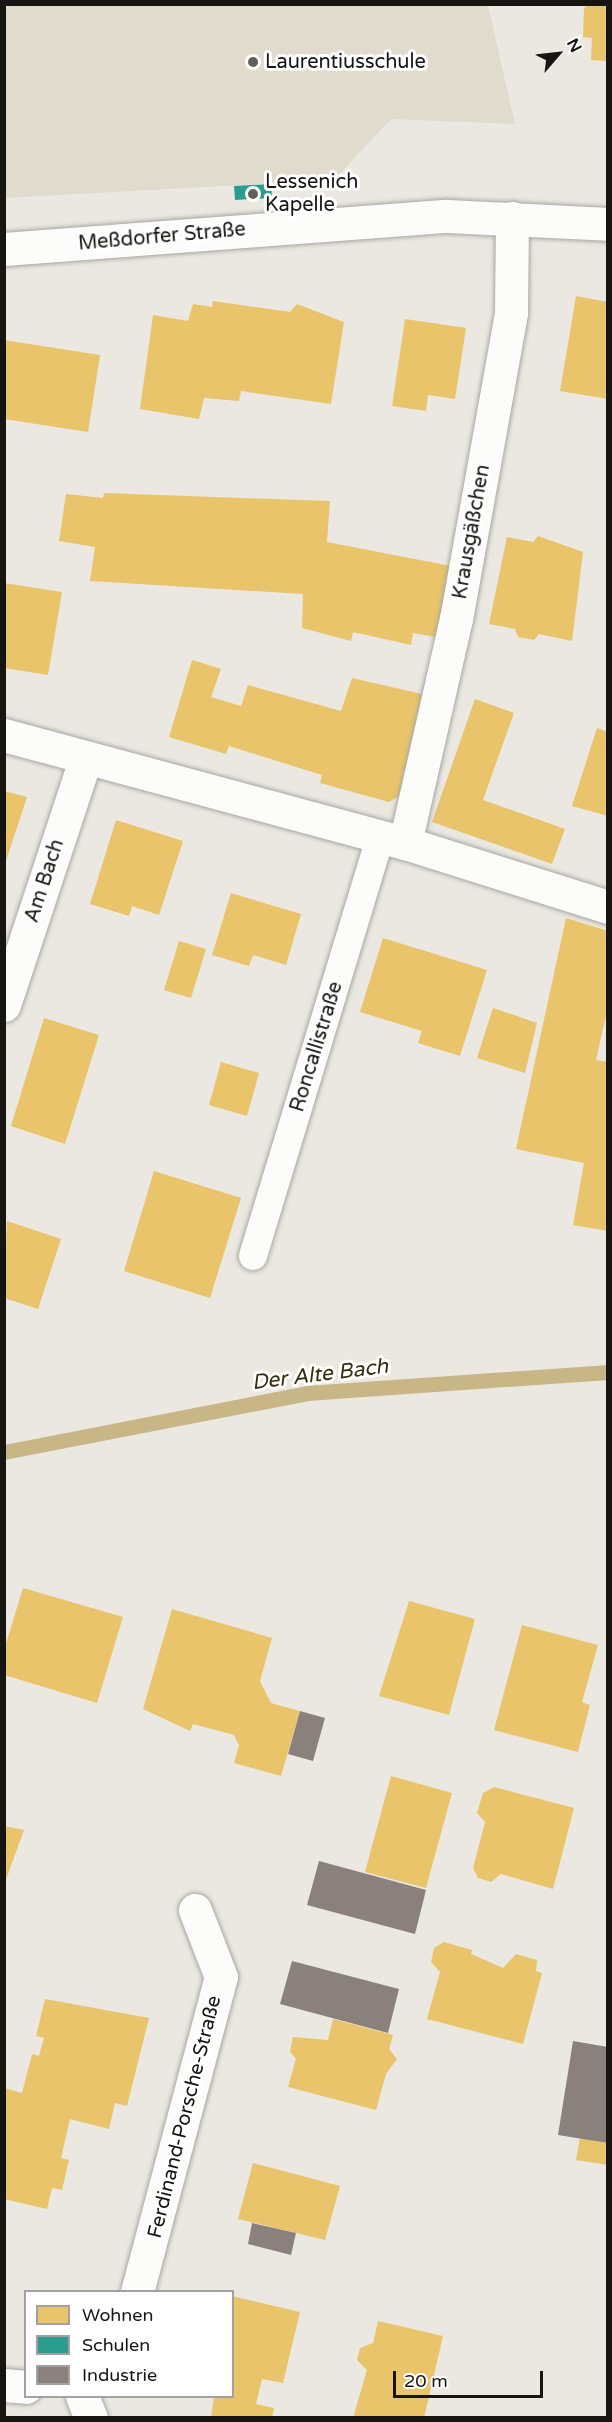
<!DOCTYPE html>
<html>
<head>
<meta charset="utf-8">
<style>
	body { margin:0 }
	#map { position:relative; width:612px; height:2422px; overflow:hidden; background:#eae8e1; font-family:"Varela Round",sans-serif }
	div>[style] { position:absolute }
	.built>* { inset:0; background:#e0dbcd }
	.homes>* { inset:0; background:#e9c46a }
	.schools>* { inset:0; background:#2a9d8f }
	.industry>* { inset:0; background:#8a817c }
	.stream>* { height:15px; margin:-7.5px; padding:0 7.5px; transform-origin:7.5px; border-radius:7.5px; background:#c8b687 }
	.roads { filter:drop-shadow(0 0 2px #a9a7a2) drop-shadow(0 0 2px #a9a7a2) }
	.service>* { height:28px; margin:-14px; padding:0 14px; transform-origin:14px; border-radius:14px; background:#fcfcfa }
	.minor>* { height:33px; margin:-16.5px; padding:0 16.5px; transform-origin:16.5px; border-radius:16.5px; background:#fcfcfa }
	.tertiary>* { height:33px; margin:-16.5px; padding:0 16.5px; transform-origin:16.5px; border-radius:16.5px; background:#fcfcfa }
	.dots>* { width:16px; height:16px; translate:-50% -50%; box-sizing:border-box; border:3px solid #fff; border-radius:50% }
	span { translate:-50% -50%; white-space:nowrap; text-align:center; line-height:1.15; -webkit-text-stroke:6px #fff; paint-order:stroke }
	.poi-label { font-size:20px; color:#171511 }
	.left { translate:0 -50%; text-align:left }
	.street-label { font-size:20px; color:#171511 }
	.water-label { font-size:21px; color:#372b0e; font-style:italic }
	.frame { position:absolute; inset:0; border:6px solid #171511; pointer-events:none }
	.legend { position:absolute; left:24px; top:2290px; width:210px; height:108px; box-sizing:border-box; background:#fff; border:2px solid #a2a1a0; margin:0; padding:8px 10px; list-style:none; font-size:18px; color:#171511 }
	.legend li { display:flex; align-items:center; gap:12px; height:30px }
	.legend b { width:30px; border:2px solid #a2a1a0 }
	.north { position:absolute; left:528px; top:24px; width:60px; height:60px; -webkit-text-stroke:4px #fff; paint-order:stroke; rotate:62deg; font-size:16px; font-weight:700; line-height:24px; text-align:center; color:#171511 }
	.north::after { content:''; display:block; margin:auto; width:21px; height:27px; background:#171511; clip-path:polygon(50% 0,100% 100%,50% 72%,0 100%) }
	.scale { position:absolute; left:393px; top:2371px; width:150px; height:27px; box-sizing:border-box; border:3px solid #171511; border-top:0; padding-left:8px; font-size:18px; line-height:21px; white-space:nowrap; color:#171511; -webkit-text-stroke:4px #fff; paint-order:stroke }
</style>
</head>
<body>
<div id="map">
	<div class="built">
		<i style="clip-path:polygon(4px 5px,488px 5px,515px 124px,391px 119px,334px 180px,5px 198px)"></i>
	</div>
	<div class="homes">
		<i style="clip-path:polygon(590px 4px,608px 4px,608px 61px,591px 60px,592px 38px,583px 37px,584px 8px)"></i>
		<i style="clip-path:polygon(576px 296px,608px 302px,608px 399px,560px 391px)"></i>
		<i style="clip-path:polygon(213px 301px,290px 312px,297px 304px,344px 322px,331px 404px,241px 391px,239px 401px,204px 398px,199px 419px,140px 409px,153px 315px,188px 321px,193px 304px,212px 307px)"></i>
		<i style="clip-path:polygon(405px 319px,466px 328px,455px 399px,428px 395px,426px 411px,392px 406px)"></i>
		<i style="clip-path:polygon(4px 340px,100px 355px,88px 432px,4px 419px)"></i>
		<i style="clip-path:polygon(104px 493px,330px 501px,327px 542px,451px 566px,436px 637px,413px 633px,411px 645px,353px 632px,351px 641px,302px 628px,303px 594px,90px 581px,95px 547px,59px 541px,66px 494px,103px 498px)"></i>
		<i style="clip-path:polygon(538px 536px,583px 552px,572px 641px,539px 634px,534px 640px,518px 637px,515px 629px,489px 624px,507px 537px,533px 542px)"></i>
		<i style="clip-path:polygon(4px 583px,62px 592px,48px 675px,4px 668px)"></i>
		<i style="clip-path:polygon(192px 660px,221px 669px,211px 697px,241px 706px,248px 685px,341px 711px,352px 678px,422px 694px,399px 796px,389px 802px,320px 783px,322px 775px,229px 746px,226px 754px,169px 737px)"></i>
		<i style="clip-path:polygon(475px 699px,514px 713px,483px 800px,565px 829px,552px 864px,432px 822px)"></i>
		<i style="clip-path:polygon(597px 728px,608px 732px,608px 816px,572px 806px)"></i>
		<i style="clip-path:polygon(4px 791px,27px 797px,5px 864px,4px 864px)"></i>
		<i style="clip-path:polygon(116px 820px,183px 841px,159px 915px,132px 906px,129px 916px,90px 904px)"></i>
		<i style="clip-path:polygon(231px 893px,301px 914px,286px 965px,253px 955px,249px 966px,212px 955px)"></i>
		<i style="clip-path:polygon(566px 918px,608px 931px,608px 1007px,596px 1060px,608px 1062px,608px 1231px,573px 1225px,584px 1163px,516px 1149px)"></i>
		<i style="clip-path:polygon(383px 938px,487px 970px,460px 1056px,418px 1043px,422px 1031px,360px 1012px)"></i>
		<i style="clip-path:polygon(179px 941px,206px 949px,191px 998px,164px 990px)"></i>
		<i style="clip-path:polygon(493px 1008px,537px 1023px,525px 1073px,477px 1058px)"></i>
		<i style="clip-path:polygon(44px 1018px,99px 1035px,65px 1144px,11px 1126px)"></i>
		<i style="clip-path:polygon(221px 1062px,259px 1073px,247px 1116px,209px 1105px)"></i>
		<i style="clip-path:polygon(154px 1171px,241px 1198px,210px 1298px,124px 1271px)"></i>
		<i style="clip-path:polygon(7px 1221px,61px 1239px,38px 1309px,4px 1298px)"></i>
		<i style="clip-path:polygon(23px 1588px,123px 1617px,97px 1703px,4px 1675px,4px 1650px)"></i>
		<i style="clip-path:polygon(409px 1601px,475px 1619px,449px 1715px,379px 1696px)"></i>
		<i style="clip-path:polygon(172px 1609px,272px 1638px,260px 1681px,271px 1703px,300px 1711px,281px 1776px,234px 1763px,239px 1745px,234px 1735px,193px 1724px,190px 1731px,143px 1709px)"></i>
		<i style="clip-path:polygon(522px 1625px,598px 1645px,582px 1702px,590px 1705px,578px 1752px,494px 1730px)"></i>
		<i style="clip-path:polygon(391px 1776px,452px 1793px,426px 1888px,365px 1872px)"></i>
		<i style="clip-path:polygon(494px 1787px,574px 1808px,553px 1889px,501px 1874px,491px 1882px,478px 1878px,473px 1868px,485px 1822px,477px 1813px,483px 1793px)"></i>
		<i style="clip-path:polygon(4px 1826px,24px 1830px,4px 1885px)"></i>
		<i style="clip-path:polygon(444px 1942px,472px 1950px,471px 1954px,503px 1968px,516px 1954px,537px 1960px,536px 1971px,542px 1973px,523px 2044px,427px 2019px,440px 1972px,431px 1962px,434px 1948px)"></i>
		<i style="clip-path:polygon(45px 1999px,149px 2018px,127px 2106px,115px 2103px,109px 2129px,70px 2119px,61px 2158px,69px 2160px,62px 2190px,52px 2188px,47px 2209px,4px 2199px,4px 2088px,22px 2093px,32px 2054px,39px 2056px,44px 2038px,36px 2036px)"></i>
		<i style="clip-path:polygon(333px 2019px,393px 2035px,389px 2049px,397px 2059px,386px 2074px,376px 2110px,288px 2087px,296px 2059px,290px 2052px,293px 2037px,328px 2040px)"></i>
		<i style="clip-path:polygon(580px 2138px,608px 2143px,608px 2165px,576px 2160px)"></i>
		<i style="clip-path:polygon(253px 2163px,340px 2186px,325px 2240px,238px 2219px)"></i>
		<i style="clip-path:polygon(232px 2296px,300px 2312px,283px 2383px,262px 2379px,256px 2404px,274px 2408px,272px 2418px,211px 2418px,214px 2397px,232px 2397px)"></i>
		<i style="clip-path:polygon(378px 2321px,443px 2336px,424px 2418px,353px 2418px,367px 2370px,357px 2360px,360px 2348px,373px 2343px)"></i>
	</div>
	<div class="schools">
		<i style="clip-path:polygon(271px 184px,272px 198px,235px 200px,234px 186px)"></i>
	</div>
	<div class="industry">
		<i style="clip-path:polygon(300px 1711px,325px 1718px,313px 1761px,288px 1754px)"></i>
		<i style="clip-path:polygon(319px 1861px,426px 1890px,415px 1934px,307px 1905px)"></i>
		<i style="clip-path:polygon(292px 1961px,399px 1989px,388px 2033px,280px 2004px)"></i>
		<i style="clip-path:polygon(573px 2041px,608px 2047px,608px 2143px,558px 2135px)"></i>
		<i style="clip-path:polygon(252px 2223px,296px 2233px,291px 2255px,248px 2244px)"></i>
	</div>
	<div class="stream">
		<i style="left:4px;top:1452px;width:309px;rotate:-11deg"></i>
		<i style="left:307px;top:1393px;width:302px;rotate:-4deg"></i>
	</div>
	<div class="roads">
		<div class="service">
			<i style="left:253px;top:1256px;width:437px;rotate:-73.1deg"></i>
		</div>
		<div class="minor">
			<i style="left:4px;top:735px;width:415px;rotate:15.1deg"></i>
			<i style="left:405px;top:843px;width:213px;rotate:17.5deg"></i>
			<i style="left:405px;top:843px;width:230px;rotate:-77.2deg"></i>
			<i style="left:456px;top:619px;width:312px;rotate:-79.8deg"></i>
			<i style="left:511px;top:312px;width:94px;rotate:-89.4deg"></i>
			<i style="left:4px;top:1005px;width:261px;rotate:-71.7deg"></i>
			<i style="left:137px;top:2292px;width:326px;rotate:-75.1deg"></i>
			<i style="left:221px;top:1977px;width:72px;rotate:-111.2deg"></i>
			<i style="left:4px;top:2385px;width:22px;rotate:5deg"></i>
			<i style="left:82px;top:2396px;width:24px;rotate:68deg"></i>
		</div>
		<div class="tertiary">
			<i style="left:4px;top:249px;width:444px;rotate:-4.3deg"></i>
			<i style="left:447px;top:216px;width:161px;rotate:2.8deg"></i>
		</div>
	</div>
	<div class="dots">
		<i style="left:253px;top:62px;background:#615f5a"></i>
		<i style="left:253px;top:194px;background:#615f5a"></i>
	</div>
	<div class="poi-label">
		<span class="left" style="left:265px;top:62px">Laurentiusschule</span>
		<span class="left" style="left:265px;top:194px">Lessenich<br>Kapelle</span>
	</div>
	<div class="street-label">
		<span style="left:162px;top:237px;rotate:-5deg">Meßdorfer Straße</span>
		<span style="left:472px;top:532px;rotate:-80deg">Krausgäßchen</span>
		<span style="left:45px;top:881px;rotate:-72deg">Am Bach</span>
		<span style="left:317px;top:1047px;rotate:-73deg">Roncallistraße</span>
		<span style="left:185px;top:2117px;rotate:-76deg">Ferdinand-Porsche-Straße</span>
	</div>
	<div class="water-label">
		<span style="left:320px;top:1375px;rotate:-7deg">Der Alte Bach</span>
	</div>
	<div class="frame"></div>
	<ul class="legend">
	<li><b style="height:16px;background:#e9c46a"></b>Wohnen</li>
	<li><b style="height:16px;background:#2a9d8f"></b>Schulen</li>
	<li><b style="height:16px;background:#8a817c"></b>Industrie</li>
	</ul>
	<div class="north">N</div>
	<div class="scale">20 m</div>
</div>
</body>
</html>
